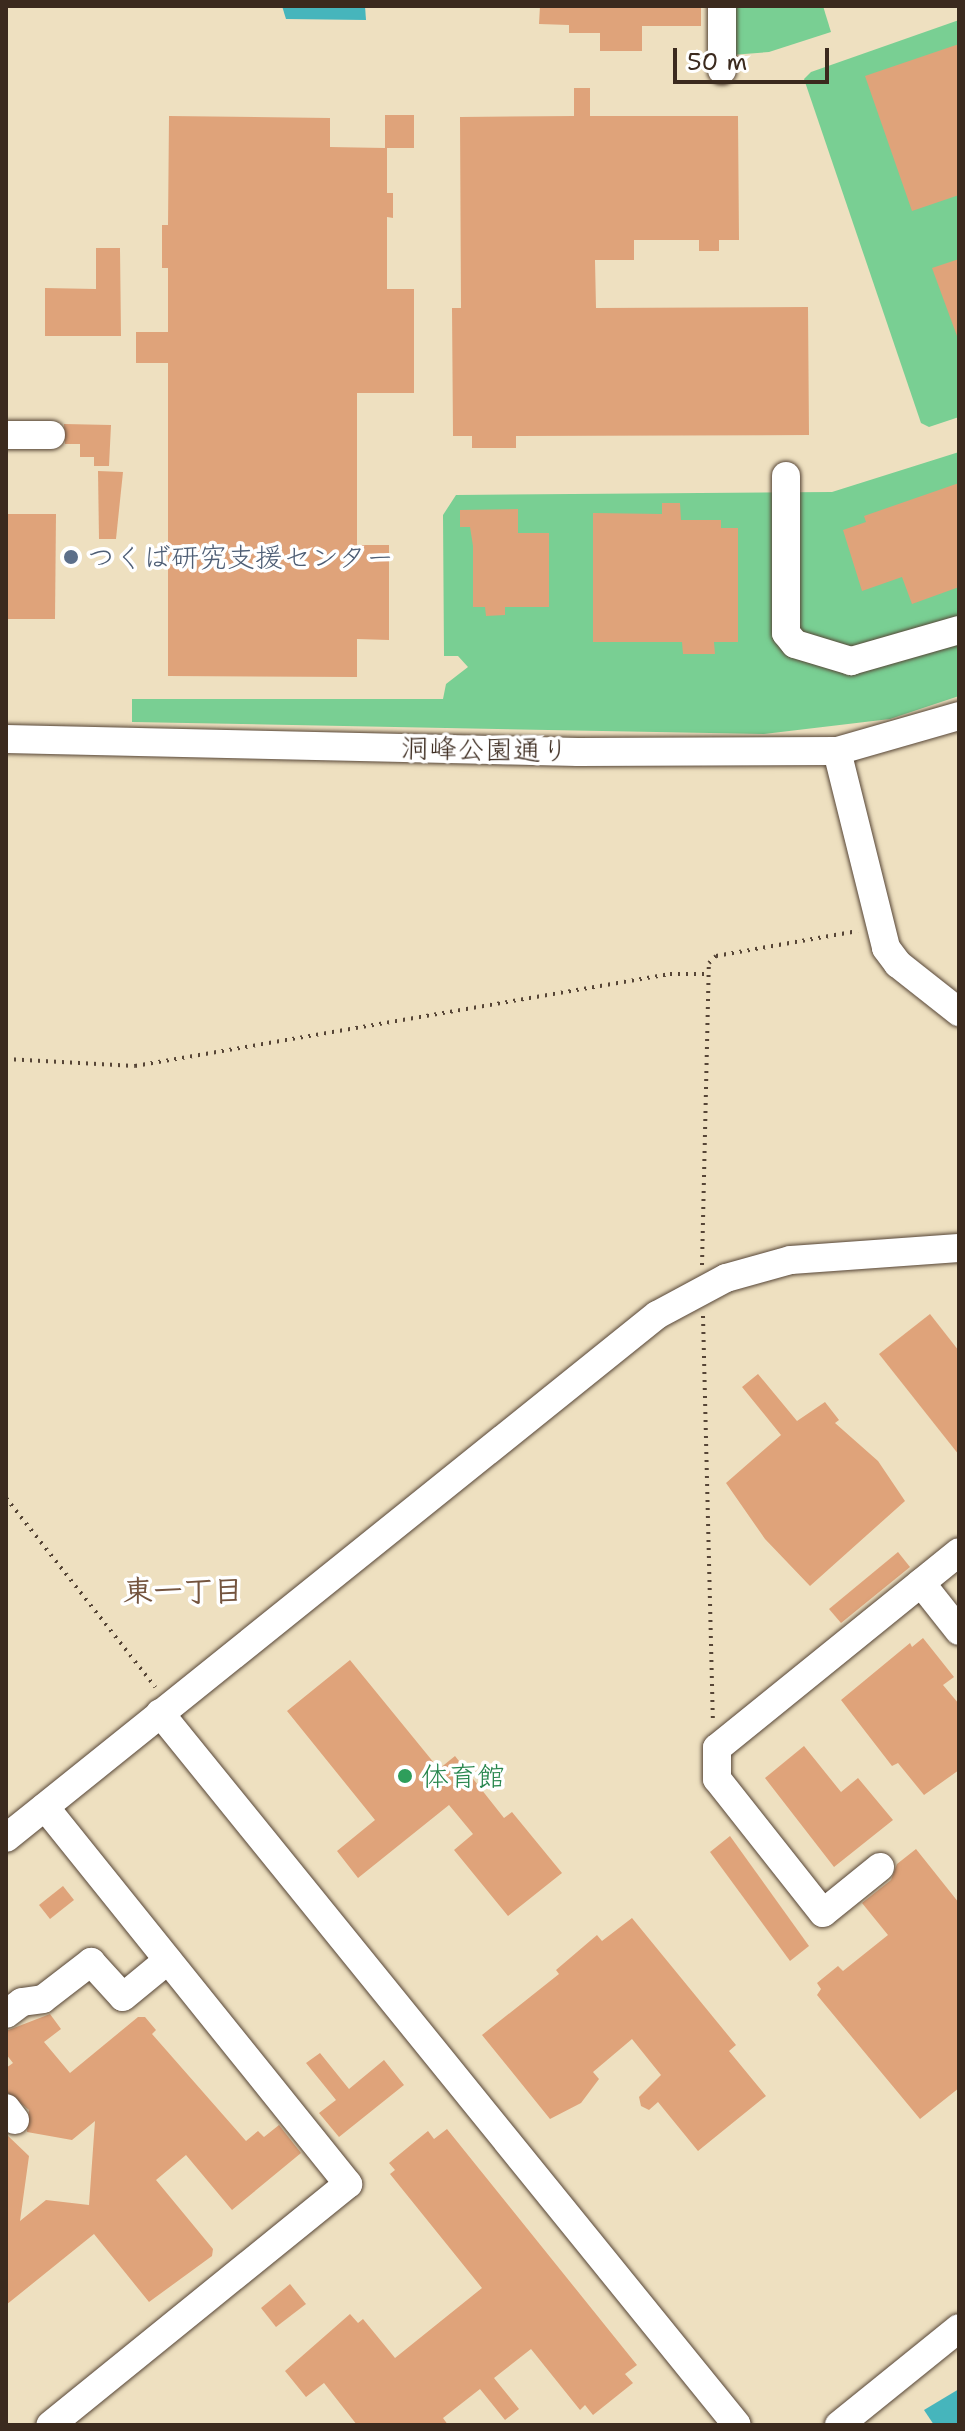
<!DOCTYPE html>
<html>
<head>
<meta charset="utf-8">
<style>
	body { margin:0 }
	#map { position:relative; width:965px; height:2431px; overflow:hidden; background:#eee0c0; font-family:"Shantell Sans","Klee One",sans-serif }
	div>[style] { position:absolute }
	.green>* { inset:0; background:#79cf93 }
	.water>* { inset:0; background:#46b5bc }
	.building>* { inset:0; background:#dfa37a }
	.path>* { height:4px; margin-top:-2px; transform-origin:0; background:repeating-linear-gradient(90deg,#564536 0 2px,transparent 0 8px) }
	.roads { filter:drop-shadow(0 0 2px #564536) drop-shadow(0 0 2px #564536) }
	.minor>* { height:28px; margin:-14px; padding:0 14px; transform-origin:14px; border-radius:14px; background:#fff }
	.dots>* { width:22px; height:22px; translate:-50% -50%; box-sizing:border-box; border:4px solid #fff; border-radius:50% }
	span { translate:-50% -50%; white-space:nowrap; text-align:center; line-height:1.15; -webkit-text-stroke:7px #fff; paint-order:stroke }
	.service-label { font-size:28px; color:#4e5e75 }
	.left { translate:0 -50%; text-align:left }
	.street-label { font-size:28px; color:#3b2a1e }
	.leisure-label { font-size:28px; color:#27864d }
	.neighbourhood-label { font-size:30px; color:#74543e; font-weight:700 }
	.frame { position:absolute; inset:0; border:8px solid #3b2a1e; pointer-events:none }
	.scale { position:absolute; left:673px; top:48px; width:156px; height:36px; box-sizing:border-box; border:4px solid #3b2a1e; border-top:0; padding-left:10px; font-size:24px; line-height:28px; white-space:nowrap; color:#3b2a1e; -webkit-text-stroke:6px #fff; paint-order:stroke }
</style>
</head>
<body>
<div id="map">
	<div class="green">
		<i style="clip-path:polygon(731px 6px,823px 6px,831px 32px,769px 52px,731px 55px)"></i>
		<i style="clip-path:polygon(959px 20px,959px 417px,929px 427px,921px 423px,804px 79px,811px 72px)"></i>
		<i style="clip-path:polygon(959px 452px,959px 696px,890px 719px,764px 734px,132px 722px,132px 699px,443px 699px,446px 684px,468px 667px,458px 656px,444px 656px,443px 515px,456px 495px,832px 492px)"></i>
	</div>
	<div class="water">
		<i style="clip-path:polygon(282px 6px,365px 6px,366px 20px,286px 19px)"></i>
		<i style="clip-path:polygon(959px 2389px,959px 2425px,934px 2425px,924px 2410px)"></i>
	</div>
	<div class="building">
		<i style="clip-path:polygon(540px 6px,701px 6px,701px 26px,642px 26px,642px 51px,600px 51px,600px 33px,569px 33px,569px 25px,539px 24px)"></i>
		<i style="clip-path:polygon(959px 44px,959px 195px,912px 211px,865px 76px)"></i>
		<i style="clip-path:polygon(574px 88px,590px 88px,590px 116px,738px 116px,739px 240px,719px 240px,719px 251px,699px 251px,699px 240px,634px 240px,634px 260px,595px 260px,596px 308px,808px 307px,809px 435px,516px 436px,516px 448px,472px 448px,472px 436px,453px 436px,452px 308px,461px 308px,460px 117px,574px 116px)"></i>
		<i style="clip-path:polygon(385px 115px,414px 115px,414px 148px,387px 148px,387px 193px,393px 193px,393px 218px,387px 217px,387px 289px,414px 289px,414px 393px,357px 393px,357px 545px,389px 545px,389px 640px,357px 639px,357px 677px,168px 676px,168px 363px,136px 363px,136px 332px,168px 332px,168px 268px,162px 268px,162px 225px,168px 225px,169px 116px,330px 118px,330px 147px,385px 148px)"></i>
		<i style="clip-path:polygon(96px 248px,120px 248px,121px 336px,45px 336px,45px 288px,96px 289px)"></i>
		<i style="clip-path:polygon(959px 259px,959px 336px,957px 336px,932px 268px)"></i>
		<i style="clip-path:polygon(64px 424px,111px 425px,109px 466px,94px 466px,94px 457px,80px 457px,80px 444px,65px 444px)"></i>
		<i style="clip-path:polygon(98px 471px,123px 472px,116px 539px,99px 539px)"></i>
		<i style="clip-path:polygon(959px 483px,959px 587px,912px 604px,902px 577px,862px 591px,843px 530px,866px 522px,864px 516px)"></i>
		<i style="clip-path:polygon(662px 503px,680px 503px,681px 520px,721px 520px,721px 528px,738px 528px,738px 642px,714px 642px,715px 654px,683px 654px,682px 642px,593px 642px,593px 513px,662px 514px)"></i>
		<i style="clip-path:polygon(518px 509px,518px 533px,549px 533px,549px 607px,505px 607px,505px 615px,486px 616px,485px 607px,473px 607px,473px 546px,470px 527px,460px 527px,460px 510px)"></i>
		<i style="clip-path:polygon(6px 514px,56px 514px,55px 619px,6px 619px)"></i>
		<i style="clip-path:polygon(930px 1314px,959px 1351px,959px 1455px,879px 1354px)"></i>
		<i style="clip-path:polygon(758px 1374px,797px 1421px,825px 1402px,839px 1420px,835px 1423px,878px 1461px,905px 1501px,810px 1586px,765px 1539px,726px 1483px,781px 1435px,742px 1387px)"></i>
		<i style="clip-path:polygon(898px 1552px,910px 1567px,841px 1623px,829px 1609px)"></i>
		<i style="clip-path:polygon(923px 1638px,954px 1677px,943px 1685px,959px 1704px,959px 1770px,924px 1795px,898px 1763px,892px 1766px,841px 1700px,910px 1643px,912px 1647px)"></i>
		<i style="clip-path:polygon(350px 1660px,439px 1769px,455px 1756px,504px 1818px,512px 1812px,562px 1873px,508px 1916px,454px 1850px,473px 1834px,449px 1805px,358px 1878px,337px 1851px,375px 1820px,287px 1711px)"></i>
		<i style="clip-path:polygon(804px 1746px,841px 1792px,858px 1778px,893px 1820px,834px 1867px,765px 1778px)"></i>
		<i style="clip-path:polygon(730px 1836px,809px 1946px,790px 1961px,710px 1852px)"></i>
		<i style="clip-path:polygon(916px 1849px,959px 1903px,959px 2088px,920px 2119px,817px 1995px,821px 1989px,817px 1983px,838px 1966px,843px 1971px,888px 1935px,862px 1903px,891px 1880px,897px 1864px)"></i>
		<i style="clip-path:polygon(63px 1886px,74px 1900px,50px 1919px,39px 1905px)"></i>
		<i style="clip-path:polygon(632px 1918px,736px 2045px,729px 2051px,766px 2096px,698px 2151px,658px 2102px,649px 2110px,641px 2106px,639px 2097px,661px 2075px,632px 2039px,593px 2072px,599px 2079px,581px 2103px,550px 2119px,482px 2035px,559px 1974px,556px 1970px,597px 1935px,602px 1941px)"></i>
		<i style="clip-path:polygon(50px 2014px,61px 2029px,44px 2042px,70px 2073px,138px 2017px,145px 2017px,156px 2030px,152px 2034px,246px 2141px,258px 2131px,264px 2137px,279px 2125px,301px 2153px,232px 2210px,186px 2155px,156px 2180px,213px 2249px,212px 2256px,149px 2302px,94px 2234px,6px 2305px,6px 2134px,29px 2156px,20px 2221px,46px 2200px,89px 2205px,95px 2121px,72px 2140px,27px 2132px,29px 2110px,6px 2091px,6px 2068px,13px 2063px,6px 2054px,6px 2031px)"></i>
		<i style="clip-path:polygon(320px 2053px,349px 2089px,384px 2060px,404px 2085px,339px 2137px,319px 2113px,336px 2100px,306px 2063px)"></i>
		<i style="clip-path:polygon(447px 2129px,637px 2365px,625px 2374px,633px 2383px,593px 2415px,585px 2405px,580px 2410px,531px 2349px,494px 2378px,519px 2409px,505px 2420px,480px 2389px,443px 2418px,448px 2425px,357px 2425px,324px 2383px,306px 2397px,285px 2371px,350px 2314px,358px 2323px,363px 2319px,395px 2358px,482px 2288px,390px 2174px,395px 2170px,389px 2163px,412px 2144px,428px 2131px,434px 2139px)"></i>
		<i style="clip-path:polygon(290px 2284px,306px 2304px,276px 2327px,261px 2308px)"></i>
	</div>
	<div class="path">
		<i style="left:6px;top:1059px;width:129px;rotate:3.1deg"></i>
		<i style="left:135px;top:1066px;width:543px;rotate:-9.76deg"></i>
		<i style="left:670px;top:974px;width:38px"></i>
		<i style="left:702px;top:1265px;width:302px;rotate:-88.7deg"></i>
		<i style="left:709px;top:963px;width:10px;rotate:-45deg"></i>
		<i style="left:716px;top:956px;width:144px;rotate:-10deg"></i>
		<i style="left:703px;top:1316px;width:403px;rotate:88.6deg"></i>
		<i style="left:6px;top:1498px;width:241px;rotate:51.7deg"></i>
	</div>
	<div class="roads">
		<div class="minor">
			<i style="left:722px;top:70px;width:64px;rotate:-90deg"></i>
			<i style="left:6px;top:435px;width:45px"></i>
			<i style="left:786px;top:476px;width:157px;rotate:90deg"></i>
			<i style="left:786px;top:633px;width:14px;rotate:51deg"></i>
			<i style="left:795px;top:644px;width:59px;rotate:16.9deg"></i>
			<i style="left:851px;top:661px;width:112px;rotate:-16deg"></i>
			<i style="left:6px;top:739px;width:572px;rotate:1.3deg"></i>
			<i style="left:578px;top:752px;width:259px;rotate:-0.2deg"></i>
			<i style="left:837px;top:751px;width:127px;rotate:-16deg"></i>
			<i style="left:837px;top:751px;width:203px;rotate:76deg"></i>
			<i style="left:886px;top:948px;width:20px;rotate:53deg"></i>
			<i style="left:898px;top:964px;width:78px;rotate:38.2deg"></i>
			<i style="left:921px;top:1583px;width:61px;rotate:51.6deg"></i>
			<i style="left:160px;top:1713px;width:916px;rotate:50.98deg"></i>
			<i style="left:45px;top:1807px;width:484px;rotate:51.2deg"></i>
			<i style="left:348px;top:2184px;width:383px;rotate:141deg"></i>
			<i style="left:6px;top:1838px;width:835px;rotate:-38.78deg"></i>
			<i style="left:657px;top:1315px;width:78px;rotate:-28.2deg"></i>
			<i style="left:726px;top:1278px;width:67px;rotate:-15.5deg"></i>
			<i style="left:791px;top:1260px;width:168px;rotate:-4.1deg"></i>
			<i style="left:880px;top:1867px;width:73px;rotate:141.1deg"></i>
			<i style="left:823px;top:1913px;width:171px;rotate:-128.3deg"></i>
			<i style="left:717px;top:1779px;width:31px;rotate:-90deg"></i>
			<i style="left:717px;top:1748px;width:311px;rotate:-39deg"></i>
			<i style="left:6px;top:2014px;width:20px;rotate:-37deg"></i>
			<i style="left:22px;top:2002px;width:21px;rotate:-8deg"></i>
			<i style="left:43px;top:1999px;width:61px;rotate:-37.6deg"></i>
			<i style="left:91px;top:1962px;width:47px;rotate:47.6deg"></i>
			<i style="left:123px;top:1997px;width:58px;rotate:-39.4deg"></i>
			<i style="left:6px;top:2108px;width:15px;rotate:53deg"></i>
			<i style="left:839px;top:2425px;width:154px;rotate:-38.9deg"></i>
		</div>
	</div>
	<div class="dots">
		<i style="left:71px;top:557px;background:#5c6f8a"></i>
		<i style="left:405px;top:1776px;background:#2e9e5b"></i>
	</div>
	<div class="service-label">
		<span class="left" style="left:87px;top:557px">つくば研究支援センター</span>
	</div>
	<div class="street-label">
		<span style="left:485px;top:749px;rotate:1deg">洞峰公園通り</span>
	</div>
	<div class="leisure-label">
		<span class="left" style="left:421px;top:1776px">体育館</span>
	</div>
	<div class="neighbourhood-label">
		<span style="left:183px;top:1591px">東一丁目</span>
	</div>
	<div class="frame"></div>
	<div class="scale">50 m</div>
</div>
</body>
</html>
